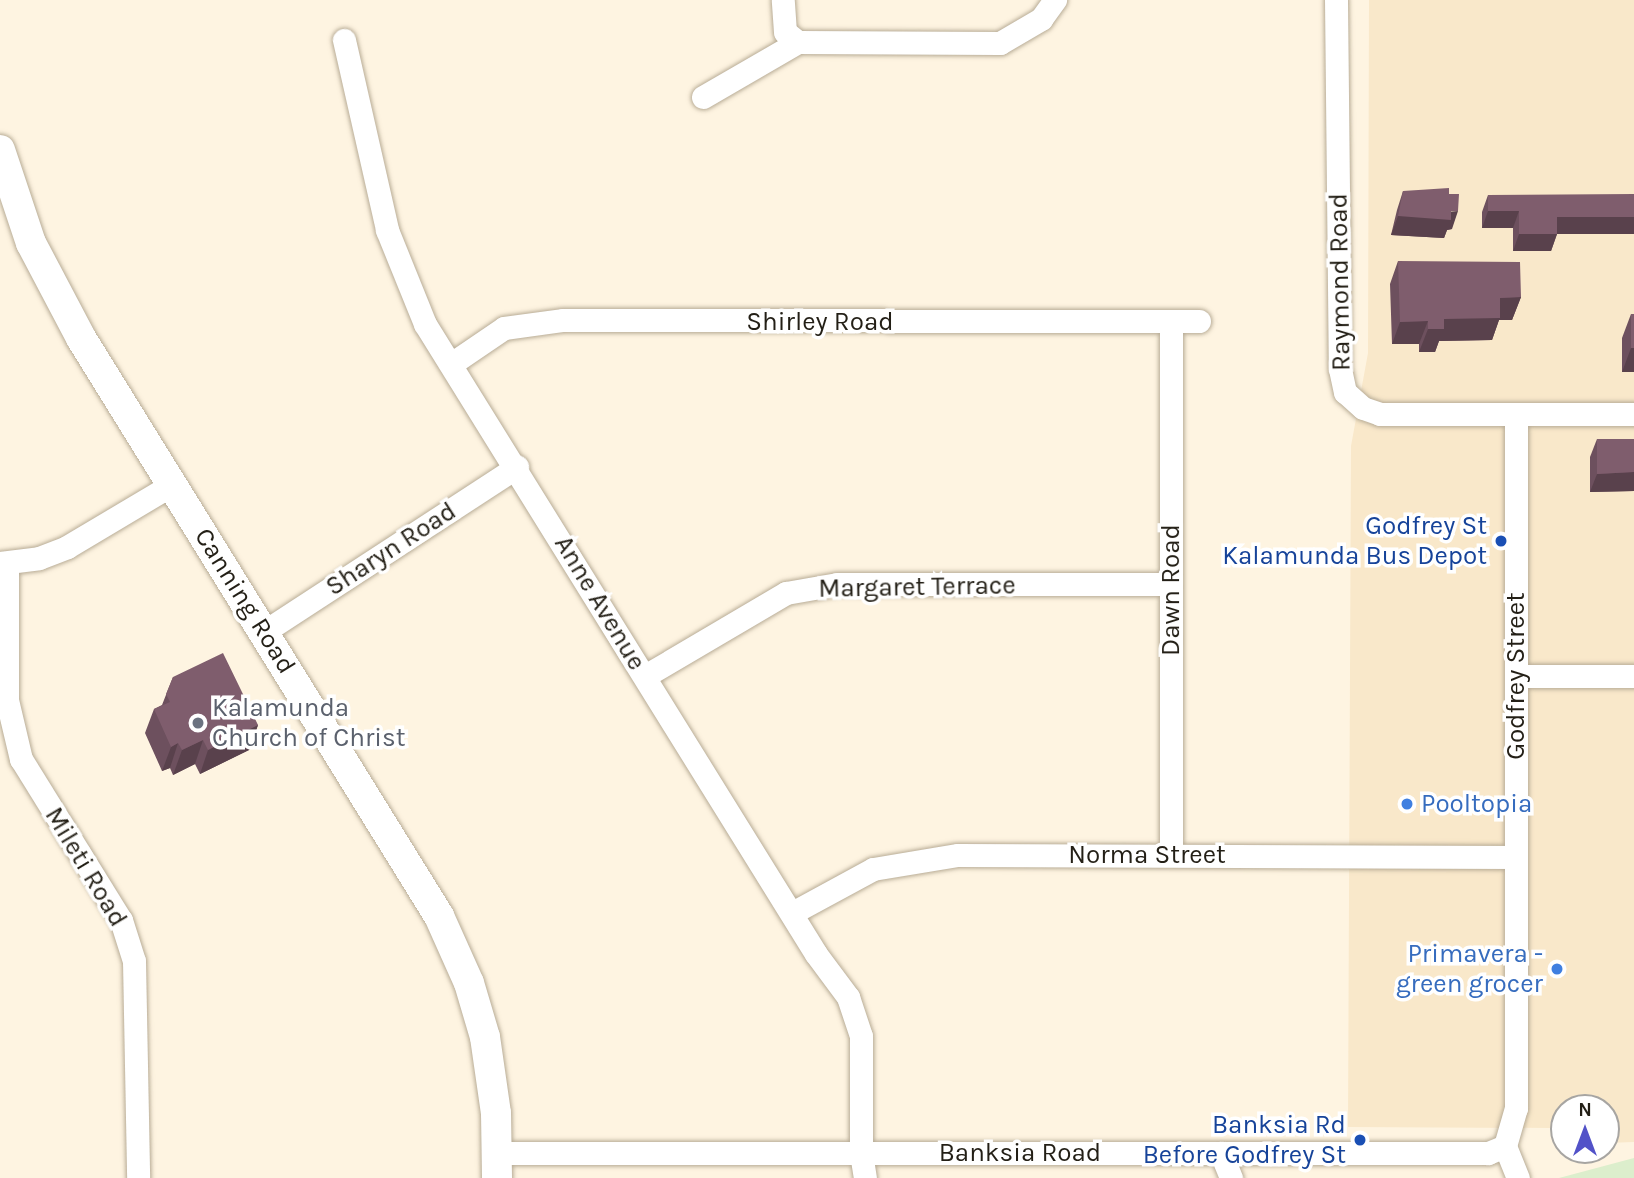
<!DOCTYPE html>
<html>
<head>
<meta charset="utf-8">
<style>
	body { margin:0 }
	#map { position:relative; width:1634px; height:1178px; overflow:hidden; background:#fef4e1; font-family:Karla,sans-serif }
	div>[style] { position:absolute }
	.built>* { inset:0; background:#f9e8ca }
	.green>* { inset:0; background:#dceecc }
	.roads { filter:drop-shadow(0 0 2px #b8ac96) drop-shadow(0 0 2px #b8ac96) }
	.minor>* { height:23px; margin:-11.5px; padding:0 11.5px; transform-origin:11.5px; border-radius:11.5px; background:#fff }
	.major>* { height:30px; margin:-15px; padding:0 15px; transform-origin:15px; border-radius:15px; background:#fff }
	.wall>* { inset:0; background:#6d505e }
	.shaded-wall>* { inset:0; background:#59414c }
	.building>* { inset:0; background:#7f5d6d }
	.dots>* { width:19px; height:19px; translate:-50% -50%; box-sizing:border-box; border:4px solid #fff; border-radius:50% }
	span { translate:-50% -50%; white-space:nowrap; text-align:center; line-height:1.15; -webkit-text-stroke:7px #fff; paint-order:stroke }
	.street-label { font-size:26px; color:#231f16 }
	.transit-label { font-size:26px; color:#164399 }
	.right { translate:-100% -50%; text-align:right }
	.worship-label { font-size:26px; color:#5b616d }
	.left { translate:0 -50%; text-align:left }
	.shop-label { font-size:26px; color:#366cbe }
	.north { position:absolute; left:1550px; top:1094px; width:70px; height:70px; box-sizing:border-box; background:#fff; border:2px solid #a7a5a2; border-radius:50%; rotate:0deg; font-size:19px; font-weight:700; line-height:28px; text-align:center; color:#231f16 }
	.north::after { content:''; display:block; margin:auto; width:24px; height:32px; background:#5252c8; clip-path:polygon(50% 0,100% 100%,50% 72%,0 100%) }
</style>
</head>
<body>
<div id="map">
	<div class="built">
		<i style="clip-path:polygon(1369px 0,1634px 0,1634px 1142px,1606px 1143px,1606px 1108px,1564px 1108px,1564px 1136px,1550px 1128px,1348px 1127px,1351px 446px,1368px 353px)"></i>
	</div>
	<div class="green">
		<i style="clip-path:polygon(1634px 1158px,1634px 1178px,1559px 1178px)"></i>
	</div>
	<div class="roads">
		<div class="minor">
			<i style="left:1336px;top:0;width:369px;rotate:89.4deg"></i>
			<i style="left:1340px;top:369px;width:24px;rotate:78deg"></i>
			<i style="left:1345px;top:392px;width:24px;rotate:42deg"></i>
			<i style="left:1363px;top:408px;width:18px;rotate:19deg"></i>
			<i style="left:1380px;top:414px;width:254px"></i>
			<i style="left:344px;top:40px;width:195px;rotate:77.2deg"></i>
			<i style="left:387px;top:230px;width:101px;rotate:68deg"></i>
			<i style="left:425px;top:324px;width:741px;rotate:58.17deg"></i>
			<i style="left:816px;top:954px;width:54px;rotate:53.3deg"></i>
			<i style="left:848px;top:997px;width:41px;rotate:71.6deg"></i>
			<i style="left:861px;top:1036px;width:117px;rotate:90deg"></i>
			<i style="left:861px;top:1153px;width:25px;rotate:81deg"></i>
			<i style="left:798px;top:42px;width:202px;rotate:0.3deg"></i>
			<i style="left:1000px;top:43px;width:48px;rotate:-30.3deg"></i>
			<i style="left:1041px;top:19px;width:24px;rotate:-54deg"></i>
			<i style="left:703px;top:97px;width:110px;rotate:-30.1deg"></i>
			<i style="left:798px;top:42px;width:16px;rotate:-142deg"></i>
			<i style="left:785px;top:32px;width:32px;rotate:-94deg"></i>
			<i style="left:1171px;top:324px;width:531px;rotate:90deg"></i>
			<i style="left:451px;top:364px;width:64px;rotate:-34.2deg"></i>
			<i style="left:504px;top:328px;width:60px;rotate:-7.7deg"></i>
			<i style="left:563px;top:320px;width:636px;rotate:0.09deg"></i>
			<i style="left:0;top:563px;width:39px;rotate:-7deg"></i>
			<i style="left:39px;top:558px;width:30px;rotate:-21deg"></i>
			<i style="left:67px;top:547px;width:121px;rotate:-30.8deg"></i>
			<i style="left:7px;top:563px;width:137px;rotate:90deg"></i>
			<i style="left:7px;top:700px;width:61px;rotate:76.7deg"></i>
			<i style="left:21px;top:759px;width:190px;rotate:58.2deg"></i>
			<i style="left:121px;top:920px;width:43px;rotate:72.4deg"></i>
			<i style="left:134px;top:961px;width:217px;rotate:88.9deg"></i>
			<i style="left:265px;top:631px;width:301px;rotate:-33.1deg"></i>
			<i style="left:645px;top:676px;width:164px;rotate:-30.5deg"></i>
			<i style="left:786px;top:593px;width:52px;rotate:-10deg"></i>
			<i style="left:837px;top:584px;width:334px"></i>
			<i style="left:1516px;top:676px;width:118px"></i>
			<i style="left:792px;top:913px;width:92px;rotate:-28.5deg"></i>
			<i style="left:873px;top:869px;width:86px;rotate:-9.4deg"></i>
			<i style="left:958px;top:855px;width:558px;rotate:0.21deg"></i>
			<i style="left:1505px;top:1146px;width:40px;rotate:-74deg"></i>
			<i style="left:1516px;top:1108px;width:693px;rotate:-90deg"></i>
			<i style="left:1505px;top:1146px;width:35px;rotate:68deg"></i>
			<i style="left:498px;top:1153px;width:990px"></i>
			<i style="left:1488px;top:1153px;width:18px;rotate:-22deg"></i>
			<i style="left:1221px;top:1153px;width:27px;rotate:68deg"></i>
		</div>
		<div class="major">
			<i style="left:0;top:150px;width:98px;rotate:71.6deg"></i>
			<i style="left:31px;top:243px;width:107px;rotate:62.2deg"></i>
			<i style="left:81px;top:338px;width:680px;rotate:58.23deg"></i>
			<i style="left:439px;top:916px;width:73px;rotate:65.9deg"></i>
			<i style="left:469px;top:983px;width:56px;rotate:73.5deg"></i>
			<i style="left:485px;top:1037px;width:77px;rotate:81.8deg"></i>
			<i style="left:496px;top:1113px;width:65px;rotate:89.1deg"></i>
		</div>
	</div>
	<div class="wall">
		<i style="clip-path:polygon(1403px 191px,1452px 229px,1447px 230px,1444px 238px,1391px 235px,1397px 210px)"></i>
		<i style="clip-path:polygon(1488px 195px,1634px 234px,1557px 234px,1551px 251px,1513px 251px,1513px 228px,1482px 228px,1482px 212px)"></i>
		<i style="clip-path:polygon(1398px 261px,1521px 297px,1512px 320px,1499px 320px,1492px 340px,1439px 341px,1435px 352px,1419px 352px,1419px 344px,1392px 344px,1390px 284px)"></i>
		<i style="clip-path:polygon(1634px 312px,1634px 372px,1622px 372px,1622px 338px,1631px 314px,1634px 314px)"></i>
		<i style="clip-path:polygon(1597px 439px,1634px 439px,1634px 491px,1590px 492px,1590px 457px)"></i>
		<i style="clip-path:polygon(173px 677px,258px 725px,249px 750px,200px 774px,195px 764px,173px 775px,170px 768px,162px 771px,145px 733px,154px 709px,162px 705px)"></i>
	</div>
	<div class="shaded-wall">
		<i style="clip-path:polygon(1458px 211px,1452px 229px,1447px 230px,1444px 238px,1391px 235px,1398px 216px)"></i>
		<i style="clip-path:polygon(1488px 211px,1519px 211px,1513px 228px,1482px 228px)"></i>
		<i style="clip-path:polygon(1557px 217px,1634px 217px,1634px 234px,1551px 234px)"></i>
		<i style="clip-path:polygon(1519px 234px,1557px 234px,1551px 251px,1513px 251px)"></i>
		<i style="clip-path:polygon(1521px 297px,1512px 320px,1499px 320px,1492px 340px,1439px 341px,1435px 352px,1419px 352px,1428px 329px,1444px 319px,1500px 298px)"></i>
		<i style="clip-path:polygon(1428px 321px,1419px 344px,1392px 344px,1400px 322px)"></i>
		<i style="clip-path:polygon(1631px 348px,1634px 348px,1634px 372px,1622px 372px)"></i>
		<i style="clip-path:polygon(1634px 472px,1634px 491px,1590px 492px,1597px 474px)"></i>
		<i style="clip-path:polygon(258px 725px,249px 750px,200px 774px,208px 750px)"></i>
		<i style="clip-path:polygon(203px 740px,195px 764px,173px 775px,182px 750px)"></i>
		<i style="clip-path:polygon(178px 743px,170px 768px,162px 771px,171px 747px)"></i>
	</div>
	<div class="building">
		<i style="clip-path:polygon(1449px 188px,1449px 194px,1459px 194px,1458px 211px,1451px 211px,1451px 220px,1398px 216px,1403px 191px)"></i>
		<i style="clip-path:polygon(1634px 194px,1634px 217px,1557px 217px,1557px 234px,1519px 234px,1519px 211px,1488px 211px,1488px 195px)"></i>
		<i style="clip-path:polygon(1398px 261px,1520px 262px,1521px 297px,1500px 298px,1500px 318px,1444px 319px,1444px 329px,1428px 329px,1428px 321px,1400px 322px)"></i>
		<i style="clip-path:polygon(1631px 314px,1634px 314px,1634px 348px,1631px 348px)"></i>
		<i style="clip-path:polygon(1597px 439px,1634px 439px,1634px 472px,1597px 474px)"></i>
		<i style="clip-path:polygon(223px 653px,258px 725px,208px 750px,203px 740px,182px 750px,178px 743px,171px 747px,154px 709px,170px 702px,166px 694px,173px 677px)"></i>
	</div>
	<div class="dots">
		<i style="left:1501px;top:541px;background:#1a4fb4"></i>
		<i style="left:198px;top:723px;background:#6b7280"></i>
		<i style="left:1407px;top:804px;background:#3f7fe0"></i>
		<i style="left:1557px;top:969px;background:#3f7fe0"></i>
		<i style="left:1360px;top:1140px;background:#1a4fb4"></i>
	</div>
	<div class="street-label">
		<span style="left:1340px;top:282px;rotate:-91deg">Raymond Road</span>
		<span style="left:820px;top:322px">Shirley Road</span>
		<span style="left:391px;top:549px;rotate:-33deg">Sharyn Road</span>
		<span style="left:917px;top:587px;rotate:-1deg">Margaret Terrace</span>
		<span style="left:1171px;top:590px;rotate:-90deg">Dawn Road</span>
		<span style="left:245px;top:601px;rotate:58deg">Canning Road</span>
		<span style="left:600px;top:603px;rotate:59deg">Anne Avenue</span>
		<span style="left:1516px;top:676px;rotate:-90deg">Godfrey Street</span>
		<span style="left:1147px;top:855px">Norma Street</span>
		<span style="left:86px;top:867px;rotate:59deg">Mileti Road</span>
		<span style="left:1020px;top:1153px">Banksia Road</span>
	</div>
	<div class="transit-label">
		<span class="right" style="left:1487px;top:541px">Godfrey St<br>Kalamunda Bus Depot</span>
		<span class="right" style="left:1346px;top:1140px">Banksia Rd<br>Before Godfrey St</span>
	</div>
	<div class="worship-label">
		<span class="left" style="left:212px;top:723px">Kalamunda<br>Church of Christ</span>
	</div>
	<div class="shop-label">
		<span class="left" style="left:1421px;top:804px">Pooltopia</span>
		<span class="right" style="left:1543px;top:969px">Primavera -<br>green grocer</span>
	</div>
	<div class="north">N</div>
</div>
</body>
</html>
